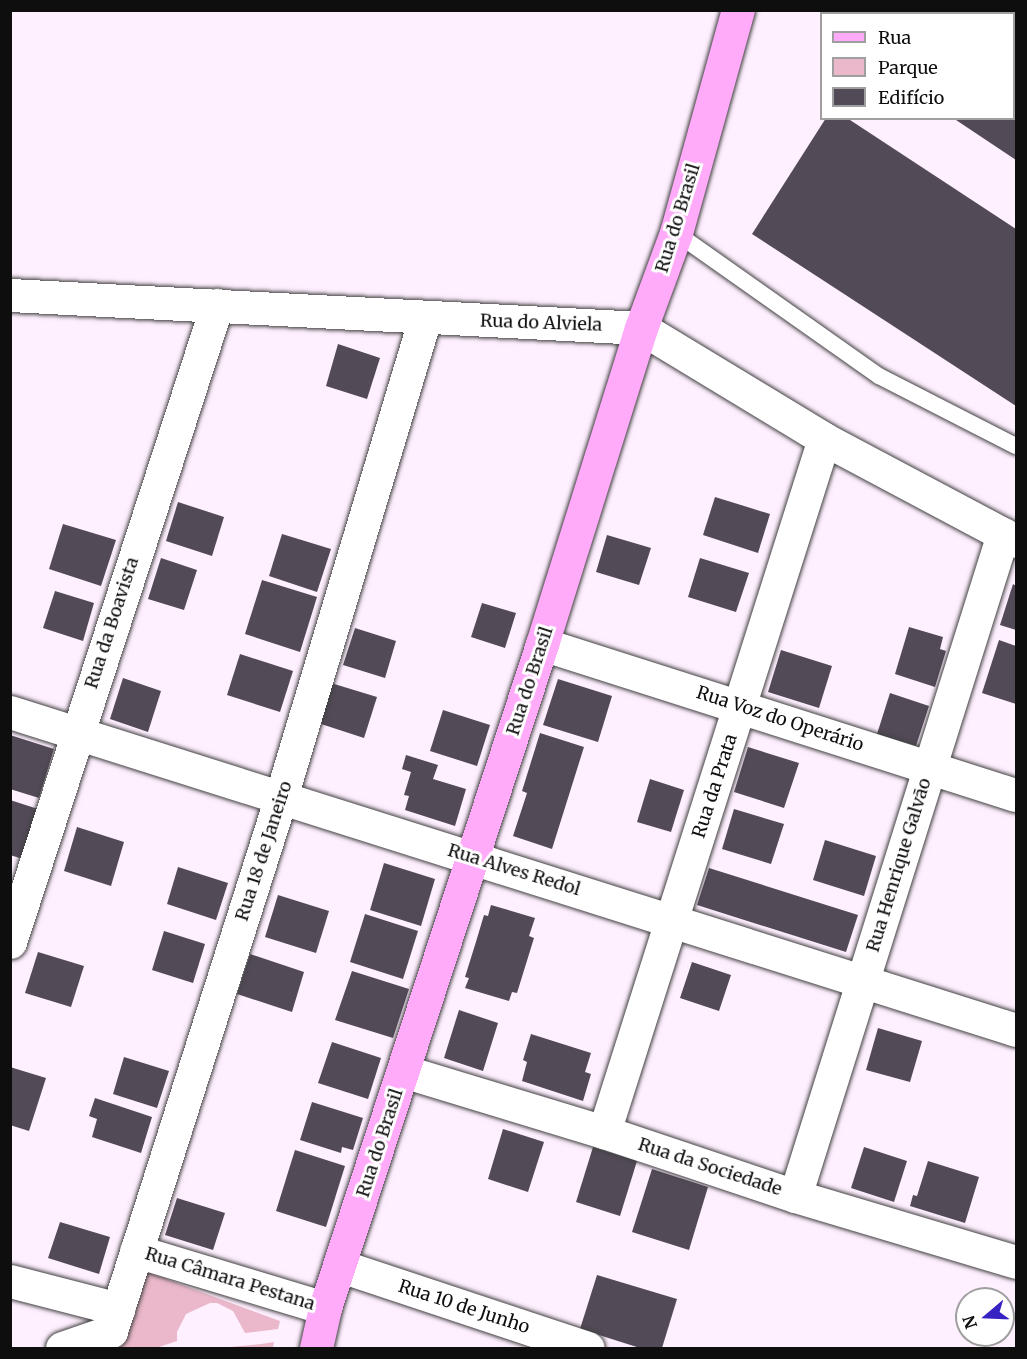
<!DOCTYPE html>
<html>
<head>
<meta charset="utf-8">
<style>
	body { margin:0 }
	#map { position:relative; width:1027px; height:1359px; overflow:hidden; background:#fff0ff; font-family:Merriweather,serif }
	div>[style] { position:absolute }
	.green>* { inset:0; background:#eab8ca }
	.building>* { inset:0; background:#524a57 }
	.roads { filter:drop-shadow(0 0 2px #414141) drop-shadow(0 0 2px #414141) }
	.lane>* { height:16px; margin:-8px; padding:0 8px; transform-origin:8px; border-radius:8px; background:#fff }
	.street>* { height:33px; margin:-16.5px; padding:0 16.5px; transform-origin:16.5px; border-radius:16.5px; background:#fff }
	.secondary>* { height:33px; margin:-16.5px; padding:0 16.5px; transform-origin:16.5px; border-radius:16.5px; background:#ffabfa }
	span { translate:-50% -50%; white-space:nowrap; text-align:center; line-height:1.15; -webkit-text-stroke:6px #fff; paint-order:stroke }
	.street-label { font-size:18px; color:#0e0e0e }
	.frame { position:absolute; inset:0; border:12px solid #0e0e0e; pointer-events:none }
	.legend { position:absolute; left:820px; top:12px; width:195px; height:108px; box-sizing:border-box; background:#fff; border:2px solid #9f9f9f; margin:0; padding:8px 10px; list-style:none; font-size:18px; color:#0e0e0e }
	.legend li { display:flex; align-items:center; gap:12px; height:30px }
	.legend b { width:30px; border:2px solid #9f9f9f }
	.north { position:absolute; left:955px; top:1287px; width:60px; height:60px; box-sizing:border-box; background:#fff; border:2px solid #9f9f9f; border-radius:50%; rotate:251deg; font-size:16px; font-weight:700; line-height:24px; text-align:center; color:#0e0e0e }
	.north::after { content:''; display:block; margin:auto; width:21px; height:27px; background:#3723c1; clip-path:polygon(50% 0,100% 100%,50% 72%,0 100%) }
</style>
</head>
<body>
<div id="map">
	<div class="green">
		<i style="clip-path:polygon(147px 1272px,280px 1321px,278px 1329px,245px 1333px,233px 1311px,217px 1303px,210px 1303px,186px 1314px,177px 1332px,177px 1341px,156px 1348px,118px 1348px)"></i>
		<i style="clip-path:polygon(274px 1342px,273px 1348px,220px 1348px,261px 1344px)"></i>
	</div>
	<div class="building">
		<i style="clip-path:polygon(859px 10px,1016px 10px,1016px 160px,953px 118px,1014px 118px,1014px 14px,857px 14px)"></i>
		<i style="clip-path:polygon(826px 118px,847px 118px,1016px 229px,1016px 406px,752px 234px)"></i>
		<i style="clip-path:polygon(338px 344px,380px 358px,367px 399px,326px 386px)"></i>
		<i style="clip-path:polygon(715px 497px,770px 514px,758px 553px,703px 535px)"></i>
		<i style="clip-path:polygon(178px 502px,224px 517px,212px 556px,166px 541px)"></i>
		<i style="clip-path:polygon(63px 524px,116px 540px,101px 586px,49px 569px)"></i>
		<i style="clip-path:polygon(282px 534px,331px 549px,317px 592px,269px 576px)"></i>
		<i style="clip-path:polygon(607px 535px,651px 548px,639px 585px,596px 572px)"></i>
		<i style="clip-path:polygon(161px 558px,197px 570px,184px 610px,148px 599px)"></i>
		<i style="clip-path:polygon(700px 558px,749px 573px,736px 612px,688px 597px)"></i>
		<i style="clip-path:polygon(262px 580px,317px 597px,300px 652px,245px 634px)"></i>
		<i style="clip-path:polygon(1013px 584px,1016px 586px,1016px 630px,1000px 625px)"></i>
		<i style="clip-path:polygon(55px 591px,94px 603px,83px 641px,43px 628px)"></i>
		<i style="clip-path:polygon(482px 603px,516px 613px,505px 648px,471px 637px)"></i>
		<i style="clip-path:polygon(909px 627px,943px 637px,940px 649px,946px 651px,935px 687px,895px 674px)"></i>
		<i style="clip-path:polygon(355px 628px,396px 641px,385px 678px,343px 665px)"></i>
		<i style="clip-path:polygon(999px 640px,1016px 646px,1016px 704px,982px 693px)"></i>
		<i style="clip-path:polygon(781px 650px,832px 666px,819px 708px,768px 692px)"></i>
		<i style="clip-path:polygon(240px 654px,293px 671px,280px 712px,227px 695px)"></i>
		<i style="clip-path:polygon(123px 678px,161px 691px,148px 732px,110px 719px)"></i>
		<i style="clip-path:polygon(558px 679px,612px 696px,598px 742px,543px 725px)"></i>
		<i style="clip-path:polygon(331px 683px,377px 697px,364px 738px,318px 723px)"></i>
		<i style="clip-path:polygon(890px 693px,929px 706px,916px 746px,877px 734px)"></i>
		<i style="clip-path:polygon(443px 710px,490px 725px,477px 766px,430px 751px)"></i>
		<i style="clip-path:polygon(540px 733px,584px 747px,552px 849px,513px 836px,527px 793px,522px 791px)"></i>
		<i style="clip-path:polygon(10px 735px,54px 749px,39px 798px,10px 789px)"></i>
		<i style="clip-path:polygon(748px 747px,799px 763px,784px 808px,734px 792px)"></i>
		<i style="clip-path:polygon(406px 755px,438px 765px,433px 779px,466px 789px,455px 826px,405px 810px,409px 796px,404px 795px,411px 772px,402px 769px)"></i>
		<i style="clip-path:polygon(650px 779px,684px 790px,671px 832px,637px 822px)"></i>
		<i style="clip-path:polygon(10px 800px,38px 809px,23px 859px,10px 855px)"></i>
		<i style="clip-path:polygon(734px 809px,784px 824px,771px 864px,722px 849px)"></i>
		<i style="clip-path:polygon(77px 827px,124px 842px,111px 886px,64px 871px)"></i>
		<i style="clip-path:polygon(825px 840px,876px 856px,864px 896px,813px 880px)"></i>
		<i style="clip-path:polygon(384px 863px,435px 879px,421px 926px,370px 910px)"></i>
		<i style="clip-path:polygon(178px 867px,228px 883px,216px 920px,167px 904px)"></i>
		<i style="clip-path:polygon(709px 868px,858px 915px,846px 952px,697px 905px)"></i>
		<i style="clip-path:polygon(278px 895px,329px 911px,316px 953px,265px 937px)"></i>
		<i style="clip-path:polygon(491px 905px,535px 918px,529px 936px,534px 938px,517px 993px,512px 992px,509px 1001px,465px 988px,469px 978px,465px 977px,475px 945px,484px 915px,488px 916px)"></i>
		<i style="clip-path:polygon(365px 914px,418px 931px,403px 979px,350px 962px)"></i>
		<i style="clip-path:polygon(164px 931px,205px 944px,193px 983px,152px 970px)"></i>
		<i style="clip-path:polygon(38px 952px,84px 966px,71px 1007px,25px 993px)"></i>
		<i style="clip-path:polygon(250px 954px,304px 972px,292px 1012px,237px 994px)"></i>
		<i style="clip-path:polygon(692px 962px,731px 975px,719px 1011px,680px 998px)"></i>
		<i style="clip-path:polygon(352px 971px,409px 989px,393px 1038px,335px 1020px)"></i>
		<i style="clip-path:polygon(459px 1010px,498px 1023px,483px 1071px,444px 1058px)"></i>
		<i style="clip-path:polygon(878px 1028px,922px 1041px,910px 1082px,866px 1070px)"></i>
		<i style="clip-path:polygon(531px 1034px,591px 1053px,585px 1072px,591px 1074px,583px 1101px,522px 1081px,527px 1062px,523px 1060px)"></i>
		<i style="clip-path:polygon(332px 1042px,381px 1058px,368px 1099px,318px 1083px)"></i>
		<i style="clip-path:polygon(124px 1057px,169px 1071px,157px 1108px,113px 1094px)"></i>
		<i style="clip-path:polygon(10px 1067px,46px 1078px,29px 1131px,10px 1125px)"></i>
		<i style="clip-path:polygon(95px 1098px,152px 1117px,141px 1153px,92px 1137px,97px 1119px,89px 1116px)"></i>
		<i style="clip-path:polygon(312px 1102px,363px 1118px,353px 1150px,342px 1147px,341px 1153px,300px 1140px)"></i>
		<i style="clip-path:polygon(503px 1129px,544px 1142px,528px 1192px,488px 1179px)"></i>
		<i style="clip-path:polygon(593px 1147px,637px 1161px,620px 1216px,576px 1202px)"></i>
		<i style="clip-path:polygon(864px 1147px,907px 1161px,894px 1202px,851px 1188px)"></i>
		<i style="clip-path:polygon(295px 1150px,345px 1166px,326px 1227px,276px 1211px)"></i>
		<i style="clip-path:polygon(928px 1161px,979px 1177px,965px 1223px,910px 1206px,913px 1195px,917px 1196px)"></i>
		<i style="clip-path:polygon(652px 1169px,708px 1187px,689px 1250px,632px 1232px)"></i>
		<i style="clip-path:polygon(177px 1198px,225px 1213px,213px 1250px,165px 1235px)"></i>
		<i style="clip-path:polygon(60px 1222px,110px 1237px,99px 1274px,48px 1258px)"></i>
		<i style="clip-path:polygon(597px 1275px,677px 1299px,662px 1348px,640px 1348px,580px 1329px)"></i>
	</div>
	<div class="roads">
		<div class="lane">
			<i style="left:676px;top:233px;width:248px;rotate:35.2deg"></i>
			<i style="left:879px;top:376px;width:154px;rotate:27.1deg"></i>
		</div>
		<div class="street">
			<i style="left:10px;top:295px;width:632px;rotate:2.99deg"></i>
			<i style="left:641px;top:328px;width:214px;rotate:31.2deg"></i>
			<i style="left:824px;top:439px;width:217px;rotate:28deg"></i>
			<i style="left:542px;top:644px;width:497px;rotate:17.7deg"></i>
			<i style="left:10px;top:712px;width:1055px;rotate:17.54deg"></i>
			<i style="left:10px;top:942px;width:670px;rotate:-72deg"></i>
			<i style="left:403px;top:1071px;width:210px;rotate:16.9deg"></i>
			<i style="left:604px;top:1132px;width:201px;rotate:18.5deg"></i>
			<i style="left:795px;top:1196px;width:231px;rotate:16.6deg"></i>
			<i style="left:604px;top:1132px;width:727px;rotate:-72.39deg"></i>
			<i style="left:795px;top:1196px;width:694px;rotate:-72.56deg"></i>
			<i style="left:136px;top:1251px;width:197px;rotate:16.8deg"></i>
			<i style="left:341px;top:1266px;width:260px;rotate:18.4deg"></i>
			<i style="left:10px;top:1281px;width:112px;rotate:14.5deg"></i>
			<i style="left:62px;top:1348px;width:52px;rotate:-19.1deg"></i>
			<i style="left:111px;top:1331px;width:560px;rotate:-72.34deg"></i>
			<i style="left:281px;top:797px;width:500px;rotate:-73.27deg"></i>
		</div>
		<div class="secondary">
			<i style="left:316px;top:1348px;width:41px;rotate:-77.3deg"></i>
			<i style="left:325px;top:1308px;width:699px;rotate:-71.9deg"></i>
			<i style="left:542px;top:644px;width:331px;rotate:-72.6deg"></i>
			<i style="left:641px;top:328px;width:101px;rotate:-69.8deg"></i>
			<i style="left:676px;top:233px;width:231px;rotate:-74.5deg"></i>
		</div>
	</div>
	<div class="street-label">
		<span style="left:678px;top:218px;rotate:-73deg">Rua do Brasil</span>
		<span style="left:541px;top:323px;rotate:2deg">Rua do Alviela</span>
		<span style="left:112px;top:623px;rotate:-72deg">Rua da Boavista</span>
		<span style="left:530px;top:681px;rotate:-72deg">Rua do Brasil</span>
		<span style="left:780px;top:719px;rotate:18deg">Rua Voz do Operário</span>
		<span style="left:715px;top:786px;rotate:-72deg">Rua da Prata</span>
		<span style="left:264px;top:851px;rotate:-72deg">Rua 18 de Janeiro</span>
		<span style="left:899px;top:865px;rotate:-73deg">Rua Henrique Galvão</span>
		<span style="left:514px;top:870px;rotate:17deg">Rua Alves Redol</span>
		<span style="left:380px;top:1143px;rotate:-72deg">Rua do Brasil</span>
		<span style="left:710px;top:1167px;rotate:18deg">Rua da Sociedade</span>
		<span style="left:230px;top:1279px;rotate:17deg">Rua Câmara Pestana</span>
		<span style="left:464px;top:1307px;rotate:18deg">Rua 10 de Junho</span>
	</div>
	<div class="frame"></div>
	<ul class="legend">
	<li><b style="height:8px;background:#ffabfa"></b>Rua</li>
	<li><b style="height:16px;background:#eab8ca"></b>Parque</li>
	<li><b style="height:16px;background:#524a57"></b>Edifício</li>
	</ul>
	<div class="north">N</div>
</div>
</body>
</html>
